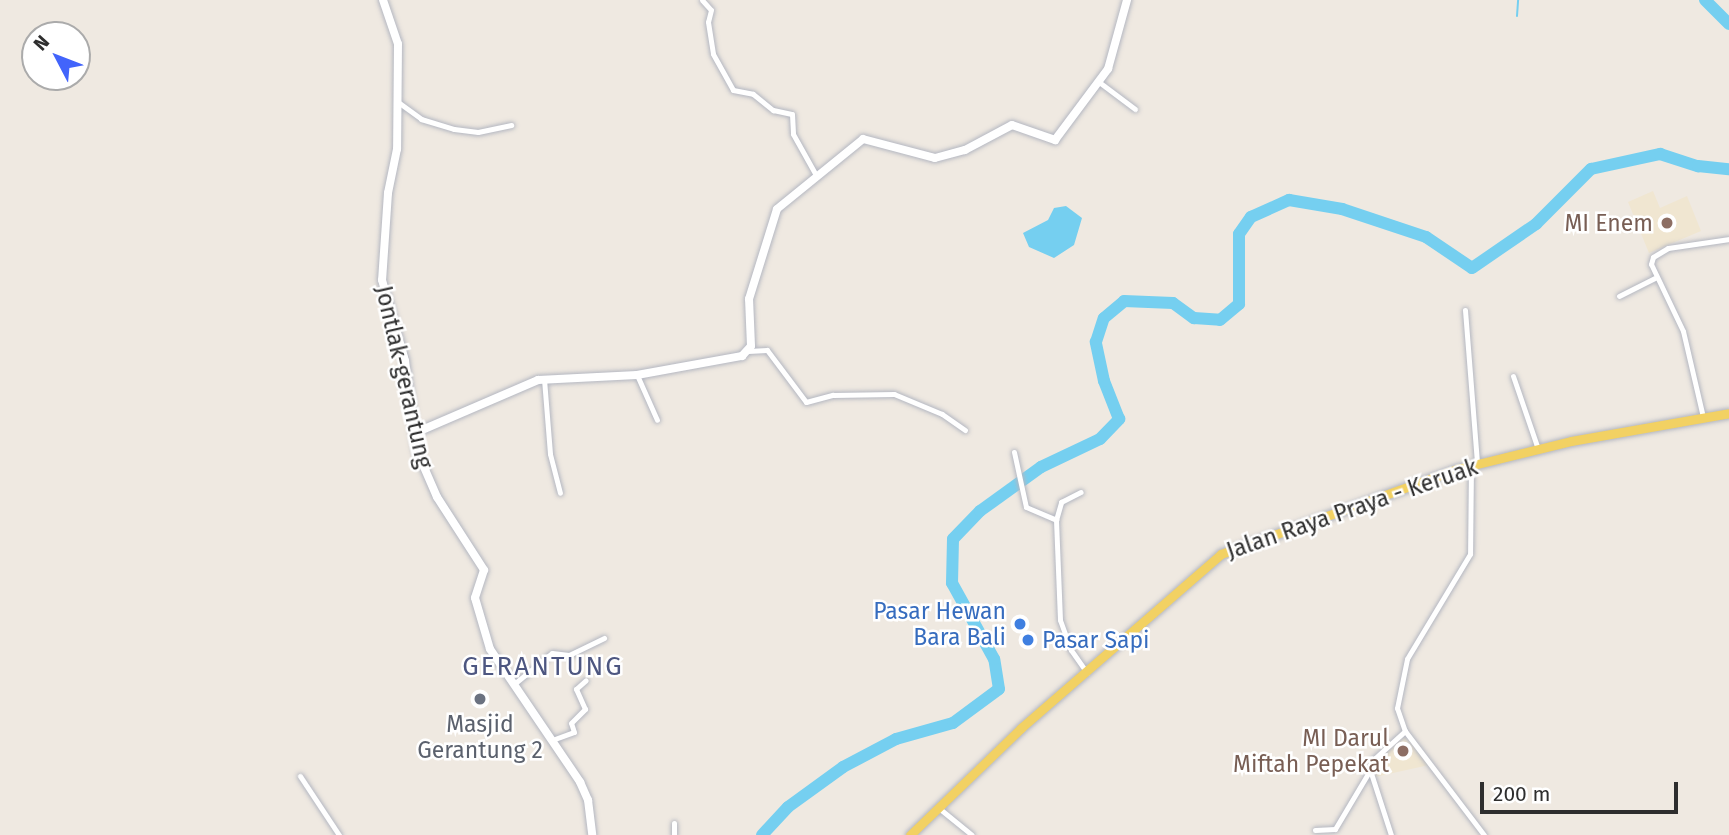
<!DOCTYPE html>
<html>
<head>
<meta charset="utf-8">
<style>
	body { margin:0 }
	#map { position:relative; width:1729px; height:835px; overflow:hidden; background:#efe9e1; font-family:"Fira Sans",sans-serif }
	div>[style] { position:absolute }
	.education>* { inset:0; background:#f0e6d1 }
	.water>* { inset:0; background:#75cff0 }
	.stream>* { height:2px; margin:-1px; padding:0 1px; transform-origin:1px; border-radius:1px; background:#75cff0 }
	.river>* { height:12px; margin:-6px; padding:0 6px; transform-origin:6px; border-radius:6px; background:#75cff0 }
	.roads { filter:drop-shadow(0 0 2px #b4b7c1) drop-shadow(0 0 2px #b4b7c1) }
	.street>* { height:5px; margin:-2.5px; padding:0 2.5px; transform-origin:2.5px; border-radius:2.5px; background:#fff }
	.secondary>* { height:8px; margin:-4px; padding:0 4px; transform-origin:4px; border-radius:4px; background:#fff }
	.primary>* { height:9px; margin:-4.5px; padding:0 4.5px; transform-origin:4.5px; border-radius:4.5px; background:#f2d163 }
	.dots>* { width:19px; height:19px; translate:-50% -50%; box-sizing:border-box; border:4px solid #fff; border-radius:50% }
	span { translate:-50% -50%; white-space:nowrap; text-align:center; line-height:1.15; -webkit-text-stroke:5px #fff; paint-order:stroke }
	.education-label { font-size:23px; color:#785e54 }
	.right { translate:-100% -50%; text-align:right }
	.street-label { font-size:23px; color:#2e2e2e }
	.shop-label { font-size:23px; color:#366cbe }
	.left { translate:0 -50%; text-align:left }
	.worship-label { font-size:23px; color:#5b616d }
	.quarter-label { font-size:26px; color:#4d5680; letter-spacing:2px }
	.north { position:absolute; left:21px; top:21px; width:70px; height:70px; box-sizing:border-box; background:#fff; border:2px solid #ababab; border-radius:50%; rotate:312deg; font-size:19px; font-weight:700; line-height:28px; text-align:center; color:#2e2e2e }
	.north::after { content:''; display:block; margin:auto; width:24px; height:32px; background:#4264fb; clip-path:polygon(50% 0,100% 100%,50% 72%,0 100%) }
	.scale { position:absolute; left:1480px; top:782px; width:198px; height:32px; box-sizing:border-box; border:4px solid #2e2e2e; border-top:0; padding-left:9px; font-size:21px; line-height:24px; white-space:nowrap; color:#2e2e2e; -webkit-text-stroke:5px #fff; paint-order:stroke }
</style>
</head>
<body>
<div id="map">
	<div class="education">
		<i style="clip-path:polygon(1653px 191px,1660px 208px,1687px 196px,1701px 231px,1649px 253px,1628px 202px)"></i>
		<i style="clip-path:polygon(1405px 737px,1429px 765px,1375px 777px,1372px 765px)"></i>
	</div>
	<div class="water">
		<i style="clip-path:polygon(1066px 206px,1082px 218px,1074px 245px,1054px 258px,1029px 247px,1023px 233px,1048px 220px,1054px 208px)"></i>
	</div>
	<div class="stream">
		<i style="left:1517px;top:16px;width:16px;rotate:-86deg"></i>
	</div>
	<div class="river">
		<i style="left:1705px;top:0;width:34px;rotate:45deg"></i>
		<i style="left:762px;top:835px;width:38px;rotate:-47deg"></i>
		<i style="left:788px;top:807px;width:68px;rotate:-36deg"></i>
		<i style="left:843px;top:767px;width:60px;rotate:-27.8deg"></i>
		<i style="left:896px;top:739px;width:59px;rotate:-15.7deg"></i>
		<i style="left:953px;top:723px;width:57px;rotate:-36.5deg"></i>
		<i style="left:999px;top:689px;width:30px;rotate:-99deg"></i>
		<i style="left:994px;top:659px;width:87px;rotate:-118.9deg"></i>
		<i style="left:952px;top:583px;width:44px;rotate:-88.7deg"></i>
		<i style="left:953px;top:539px;width:39px;rotate:-46deg"></i>
		<i style="left:980px;top:511px;width:75px;rotate:-35.8deg"></i>
		<i style="left:1041px;top:467px;width:65px;rotate:-25.4deg"></i>
		<i style="left:1100px;top:439px;width:28px;rotate:-46deg"></i>
		<i style="left:1119px;top:419px;width:41px;rotate:-111.5deg"></i>
		<i style="left:1104px;top:381px;width:40px;rotate:-102deg"></i>
		<i style="left:1096px;top:342px;width:25px;rotate:-72deg"></i>
		<i style="left:1104px;top:318px;width:26px;rotate:-40deg"></i>
		<i style="left:1124px;top:301px;width:49px;rotate:2.3deg"></i>
		<i style="left:1173px;top:303px;width:26px;rotate:36deg"></i>
		<i style="left:1194px;top:318px;width:26px;rotate:4deg"></i>
		<i style="left:1220px;top:320px;width:25px;rotate:-40deg"></i>
		<i style="left:1239px;top:304px;width:70px;rotate:-90deg"></i>
		<i style="left:1239px;top:234px;width:21px;rotate:-55deg"></i>
		<i style="left:1251px;top:217px;width:42px;rotate:-24.1deg"></i>
		<i style="left:1289px;top:200px;width:54px;rotate:9.6deg"></i>
		<i style="left:1342px;top:209px;width:89px;rotate:18.4deg"></i>
		<i style="left:1426px;top:237px;width:55px;rotate:34deg"></i>
		<i style="left:1472px;top:268px;width:78px;rotate:-34.5deg"></i>
		<i style="left:1536px;top:224px;width:78px;rotate:-45deg"></i>
		<i style="left:1591px;top:169px;width:71px;rotate:-12.3deg"></i>
		<i style="left:1660px;top:154px;width:40px;rotate:18deg"></i>
		<i style="left:1698px;top:166px;width:31px;rotate:6deg"></i>
	</div>
	<div class="roads">
		<div class="street">
			<i style="left:702px;top:0;width:13px;rotate:48deg"></i>
			<i style="left:711px;top:10px;width:12px;rotate:104deg"></i>
			<i style="left:708px;top:22px;width:32px;rotate:81deg"></i>
			<i style="left:713px;top:54px;width:41px;rotate:60.9deg"></i>
			<i style="left:733px;top:90px;width:20px;rotate:11deg"></i>
			<i style="left:753px;top:94px;width:26px;rotate:39deg"></i>
			<i style="left:773px;top:110px;width:19px;rotate:12deg"></i>
			<i style="left:792px;top:114px;width:20px;rotate:87deg"></i>
			<i style="left:793px;top:134px;width:49px;rotate:60.8deg"></i>
			<i style="left:1099px;top:82px;width:45px;rotate:36.9deg"></i>
			<i style="left:398px;top:102px;width:29px;rotate:36deg"></i>
			<i style="left:421px;top:119px;width:34px;rotate:17deg"></i>
			<i style="left:454px;top:129px;width:24px;rotate:7deg"></i>
			<i style="left:478px;top:132px;width:34px;rotate:-12deg"></i>
			<i style="left:1619px;top:296px;width:40px;rotate:-26.6deg"></i>
			<i style="left:1465px;top:310px;width:154px;rotate:85.5deg"></i>
			<i style="left:748px;top:351px;width:19px;rotate:-3deg"></i>
			<i style="left:767px;top:350px;width:65px;rotate:53.1deg"></i>
			<i style="left:806px;top:402px;width:28px;rotate:-15deg"></i>
			<i style="left:833px;top:395px;width:61px;rotate:-0.9deg"></i>
			<i style="left:894px;top:394px;width:52px;rotate:22.6deg"></i>
			<i style="left:942px;top:414px;width:28px;rotate:35deg"></i>
			<i style="left:637px;top:375px;width:49px;rotate:66deg"></i>
			<i style="left:1513px;top:376px;width:77px;rotate:71.1deg"></i>
			<i style="left:544px;top:379px;width:75px;rotate:85.4deg"></i>
			<i style="left:550px;top:454px;width:40px;rotate:75.6deg"></i>
			<i style="left:1703px;top:417px;width:88px;rotate:-103.1deg"></i>
			<i style="left:1683px;top:331px;width:74px;rotate:-115.5deg"></i>
			<i style="left:1651px;top:264px;width:7px;rotate:-74deg"></i>
			<i style="left:1653px;top:257px;width:17px;rotate:-31deg"></i>
			<i style="left:1668px;top:248px;width:62px;rotate:-8.4deg"></i>
			<i style="left:1014px;top:452px;width:56px;rotate:77.7deg"></i>
			<i style="left:1026px;top:507px;width:33px;rotate:23deg"></i>
			<i style="left:1056px;top:520px;width:100px;rotate:87.7deg"></i>
			<i style="left:1060px;top:620px;width:32px;rotate:70deg"></i>
			<i style="left:1071px;top:650px;width:28px;rotate:55deg"></i>
			<i style="left:1471px;top:465px;width:89px;rotate:90.6deg"></i>
			<i style="left:1470px;top:554px;width:122px;rotate:121deg"></i>
			<i style="left:1407px;top:659px;width:50px;rotate:101.5deg"></i>
			<i style="left:1397px;top:708px;width:24px;rotate:71deg"></i>
			<i style="left:1405px;top:731px;width:131px;rotate:52.8deg"></i>
			<i style="left:1056px;top:520px;width:19px;rotate:-74deg"></i>
			<i style="left:1061px;top:502px;width:22px;rotate:-27deg"></i>
			<i style="left:514px;top:684px;width:49px;rotate:-39.2deg"></i>
			<i style="left:552px;top:653px;width:17px;rotate:7deg"></i>
			<i style="left:569px;top:655px;width:39px;rotate:-26deg"></i>
			<i style="left:552px;top:740px;width:23px;rotate:-20deg"></i>
			<i style="left:574px;top:732px;width:9px;rotate:-108deg"></i>
			<i style="left:571px;top:723px;width:20px;rotate:-45deg"></i>
			<i style="left:585px;top:709px;width:22px;rotate:-114deg"></i>
			<i style="left:576px;top:689px;width:13px;rotate:-42deg"></i>
			<i style="left:300px;top:776px;width:71px;rotate:56.5deg"></i>
			<i style="left:940px;top:809px;width:41px;rotate:39.1deg"></i>
			<i style="left:1315px;top:830px;width:20px;rotate:-3deg"></i>
			<i style="left:1335px;top:829px;width:69px;rotate:-59.3deg"></i>
			<i style="left:674px;top:835px;width:12px;rotate:-90deg"></i>
			<i style="left:1391px;top:835px;width:68px;rotate:-107.9deg"></i>
			<i style="left:1370px;top:770px;width:12px;rotate:-70deg"></i>
			<i style="left:1374px;top:759px;width:42px;rotate:-42.1deg"></i>
		</div>
		<div class="secondary">
			<i style="left:383px;top:0;width:46px;rotate:71.2deg"></i>
			<i style="left:398px;top:44px;width:105px;rotate:90.5deg"></i>
			<i style="left:397px;top:149px;width:45px;rotate:101.6deg"></i>
			<i style="left:388px;top:193px;width:87px;rotate:93.9deg"></i>
			<i style="left:382px;top:280px;width:84px;rotate:74.1deg"></i>
			<i style="left:405px;top:361px;width:91px;rotate:82.4deg"></i>
			<i style="left:417px;top:451px;width:50px;rotate:66.5deg"></i>
			<i style="left:437px;top:497px;width:87px;rotate:57.2deg"></i>
			<i style="left:484px;top:570px;width:29px;rotate:108deg"></i>
			<i style="left:475px;top:598px;width:53px;rotate:73.6deg"></i>
			<i style="left:490px;top:649px;width:161px;rotate:55.9deg"></i>
			<i style="left:580px;top:782px;width:20px;rotate:66deg"></i>
			<i style="left:588px;top:800px;width:35px;rotate:83deg"></i>
			<i style="left:415px;top:433px;width:134px;rotate:-23.3deg"></i>
			<i style="left:538px;top:380px;width:99px;rotate:-2.9deg"></i>
			<i style="left:637px;top:375px;width:107px;rotate:-10.3deg"></i>
			<i style="left:742px;top:356px;width:13px;rotate:-48deg"></i>
			<i style="left:751px;top:346px;width:47px;rotate:-92.4deg"></i>
			<i style="left:749px;top:299px;width:94px;rotate:-72.7deg"></i>
			<i style="left:777px;top:209px;width:111px;rotate:-39.1deg"></i>
			<i style="left:863px;top:139px;width:74px;rotate:14.8deg"></i>
			<i style="left:935px;top:158px;width:31px;rotate:-15deg"></i>
			<i style="left:965px;top:150px;width:53px;rotate:-28deg"></i>
			<i style="left:1012px;top:125px;width:46px;rotate:19.2deg"></i>
			<i style="left:1055px;top:140px;width:89px;rotate:-53.3deg"></i>
			<i style="left:1108px;top:69px;width:72px;rotate:-74.6deg"></i>
		</div>
		<div class="primary">
			<i style="left:910px;top:835px;width:154px;rotate:-43.9deg"></i>
			<i style="left:1021px;top:728px;width:265px;rotate:-41deg"></i>
			<i style="left:1221px;top:554px;width:251px;rotate:-19.8deg"></i>
			<i style="left:1457px;top:469px;width:117px;rotate:-13.8deg"></i>
			<i style="left:1571px;top:441px;width:160px;rotate:-10deg"></i>
		</div>
	</div>
	<div class="dots">
		<i style="left:1667px;top:223px;background:#8d6e63"></i>
		<i style="left:1020px;top:624px;background:#3f7fe0"></i>
		<i style="left:1028px;top:640px;background:#3f7fe0"></i>
		<i style="left:480px;top:699px;background:#6b7280"></i>
		<i style="left:1403px;top:751px;background:#8d6e63"></i>
	</div>
	<div class="education-label">
		<span class="right" style="left:1653px;top:223px">MI Enem</span>
		<span class="right" style="left:1389px;top:751px">MI Darul<br>Miftah Pepekat</span>
	</div>
	<div class="street-label">
		<span style="left:404px;top:377px;rotate:77deg">Jontlak-gerantung</span>
		<span style="left:1352px;top:509px;rotate:-19deg">Jalan Raya Praya - Keruak</span>
	</div>
	<div class="shop-label">
		<span class="right" style="left:1006px;top:624px">Pasar Hewan<br>Bara Bali</span>
		<span class="left" style="left:1042px;top:640px">Pasar Sapi</span>
	</div>
	<div class="worship-label">
		<span style="left:480px;top:737px">Masjid<br>Gerantung 2</span>
	</div>
	<div class="quarter-label">
		<span style="left:543px;top:667px">GERANTUNG</span>
	</div>
	<div class="north">N</div>
	<div class="scale">200 m</div>
</div>
</body>
</html>
